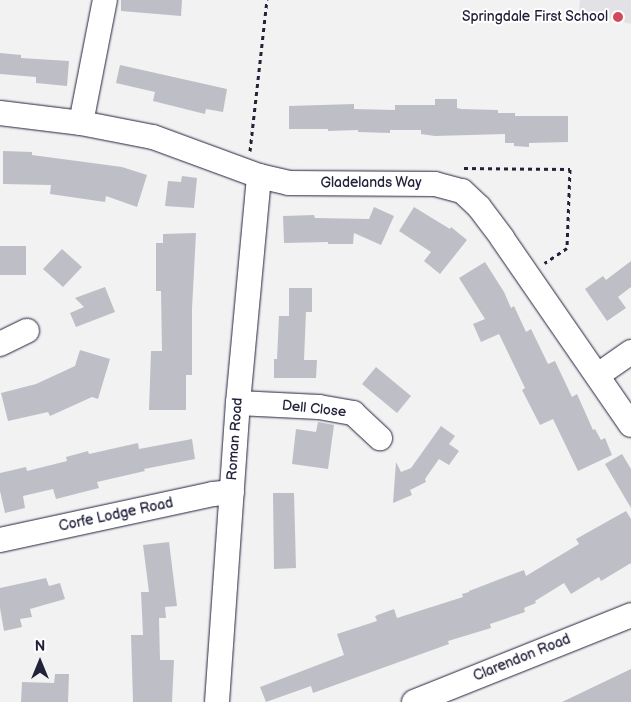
<!DOCTYPE html>
<html>
<head>
<meta charset="utf-8">
<style>
	body { margin:0 }
	#map { position:relative; width:631px; height:702px; overflow:hidden; background:#f2f2f3; font-family:"Balsamiq Sans",sans-serif }
	div>[style] { position:absolute }
	.built>* { inset:0; background:#e2e2e6 }
	.building>* { inset:0; background:#bebec6 }
	.path>* { height:3px; margin-top:-1.5px; transform-origin:0; background:repeating-linear-gradient(90deg,#22223b 0 4px,transparent 0 8px) }
	.roads { filter:drop-shadow(0 0 1px #22223b) drop-shadow(0 0 1px #22223b) }
	.minor>* { height:24px; margin:-12px; padding:0 12px; transform-origin:12px; border-radius:12px; background:#fff }
	.dots>* { width:14px; height:14px; translate:-50% -50%; box-sizing:border-box; border:2px solid #fff; border-radius:50% }
	span { translate:-50% -50%; white-space:nowrap; text-align:center; line-height:1.15; -webkit-text-stroke:4px #fff; paint-order:stroke }
	.poi-label { font-size:14px; color:#22223b }
	.right { translate:-100% -50%; text-align:right }
	.street-label { font-size:14px; color:#22223b }
	.north { position:absolute; left:15px; top:637px; width:50px; height:50px; -webkit-text-stroke:4px #fff; paint-order:stroke; rotate:0deg; font-size:14px; font-weight:700; line-height:20px; text-align:center; color:#22223b }
	.north::after { content:''; display:block; margin:auto; width:18px; height:22px; background:#22223b; clip-path:polygon(50% 0,100% 100%,50% 72%,0 100%) }
</style>
</head>
<body>
<div id="map">
	<div class="built">
		<i style="clip-path:polygon(580px 0,631px 0,631px 24px,579px 10px)"></i>
	</div>
	<div class="building">
		<i style="clip-path:polygon(121px 0,182px 0,181px 16px,121px 11px)"></i>
		<i style="clip-path:polygon(0 53px,21px 55px,21px 58px,69px 61px,67px 86px,36px 83px,36px 77px,0 74px)"></i>
		<i style="clip-path:polygon(120px 65px,227px 89px,223px 112px,206px 109px,205px 114px,153px 101px,155px 92px,116px 83px)"></i>
		<i style="clip-path:polygon(435px 99px,457px 99px,457px 108px,461px 109px,498px 110px,498px 113px,515px 113px,515px 116px,568px 116px,568px 142px,529px 143px,529px 147px,514px 146px,514px 143px,505px 143px,505px 134px,435px 136px,421px 134px,421px 130px,390px 130px,390px 133px,358px 132px,358px 130px,328px 131px,328px 129px,289px 129px,289px 106px,354px 104px,354px 109px,395px 110px,395px 105px,435px 105px)"></i>
		<i style="clip-path:polygon(3px 151px,32px 152px,32px 155px,122px 167px,147px 175px,137px 207px,106px 196px,105px 202px,50px 194px,51px 185px,3px 184px)"></i>
		<i style="clip-path:polygon(182px 176px,197px 178px,194px 208px,165px 206px,168px 181px,181px 182px)"></i>
		<i style="clip-path:polygon(374px 207px,394px 216px,381px 245px,354px 233px,353px 244px,328px 244px,328px 242px,284px 243px,283px 216px,314px 215px,315px 218px,369px 219px)"></i>
		<i style="clip-path:polygon(414px 207px,450px 229px,451px 227px,467px 240px,440px 274px,424px 261px,431px 252px,399px 231px)"></i>
		<i style="clip-path:polygon(196px 233px,192px 309px,192px 375px,186px 375px,186px 410px,149px 410px,151px 351px,162px 351px,161px 291px,156px 291px,156px 243px,163px 243px,163px 234px)"></i>
		<i style="clip-path:polygon(0 246px,26px 246px,26px 275px,0 275px)"></i>
		<i style="clip-path:polygon(62px 249px,82px 267px,63px 287px,43px 269px)"></i>
		<i style="clip-path:polygon(631px 261px,631px 287px,618px 297px,626px 308px,607px 321px,585px 289px,603px 276px,606px 280px)"></i>
		<i style="clip-path:polygon(485px 262px,504px 292px,511px 308px,514px 306px,526px 332px,531px 329px,548px 364px,555px 361px,572px 397px,577px 394px,593px 430px,595px 429px,601px 440px,605px 438px,612px 455px,578px 471px,553px 419px,540px 425px,522px 390px,525px 388px,499px 334px,481px 342px,473px 324px,485px 319px,459px 278px)"></i>
		<i style="clip-path:polygon(105px 287px,115px 312px,76px 327px,70px 313px,84px 307px,75px 298px)"></i>
		<i style="clip-path:polygon(289px 288px,312px 288px,312px 312px,306px 312px,304px 360px,317px 360px,316px 378px,274px 378px,274px 359px,277px 359px,279px 316px,289px 316px)"></i>
		<i style="clip-path:polygon(80px 350px,110px 359px,98px 399px,92px 397px,50px 416px,48px 412px,8px 421px,1px 393px,36px 384px,75px 366px)"></i>
		<i style="clip-path:polygon(376px 367px,411px 396px,397px 413px,362px 384px)"></i>
		<i style="clip-path:polygon(318px 422px,334px 425px,328px 469px,292px 464px,296px 429px,316px 432px)"></i>
		<i style="clip-path:polygon(441px 426px,455px 436px,449px 444px,459px 451px,449px 465px,439px 459px,425px 479px,426px 482px,410px 490px,412px 495px,393px 503px,396px 462px,401px 472px,411px 468px)"></i>
		<i style="clip-path:polygon(192px 439px,195px 459px,144px 469px,145px 471px,97px 482px,99px 488px,56px 499px,53px 489px,23px 496px,25px 508px,5px 513px,0 491px,0 473px,26px 467px,27px 471px,67px 461px,66px 457px,88px 451px,89px 454px,138px 443px,139px 449px)"></i>
		<i style="clip-path:polygon(622px 454px,631px 469px,631px 508px,605px 464px)"></i>
		<i style="clip-path:polygon(273px 493px,294px 493px,296px 568px,274px 569px)"></i>
		<i style="clip-path:polygon(626px 511px,631px 519px,631px 563px,601px 581px,599px 577px,571px 594px,564px 583px,535px 601px,536px 603px,524px 608px,525px 612px,490px 624px,491px 628px,448px 641px,449px 644px,313px 693px,311px 686px,266px 702px,260px 687px,344px 655px,337px 634px,377px 621px,375px 616px,394px 609px,397px 618px,463px 597px,462px 594px,469px 592px,469px 591px,524px 570px,526px 576px,579px 544px,576px 539px)"></i>
		<i style="clip-path:polygon(169px 542px,177px 606px,165px 607px,166px 618px,159px 618px,160px 660px,174px 660px,172px 702px,133px 702px,131px 635px,143px 635px,141px 592px,149px 592px,143px 545px)"></i>
		<i style="clip-path:polygon(46px 578px,49px 586px,60px 583px,65px 599px,30px 609px,32px 617px,20px 619px,22px 627px,4px 631px,0 608px,0 588px)"></i>
		<i style="clip-path:polygon(631px 669px,631px 702px,562px 702px)"></i>
		<i style="clip-path:polygon(55px 674px,69px 674px,68px 702px,21px 702px,22px 682px,54px 683px)"></i>
	</div>
	<div class="path">
		<i style="left:250px;top:151px;width:152px;rotate:-83.6deg"></i>
		<i style="left:464px;top:168px;width:106px;rotate:0.5deg"></i>
		<i style="left:570px;top:169px;width:79px;rotate:92.2deg"></i>
		<i style="left:567px;top:248px;width:27px;rotate:146deg"></i>
	</div>
	<div class="roads">
		<div class="minor">
			<i style="left:0;top:113px;width:82px;rotate:7deg"></i>
			<i style="left:81px;top:123px;width:73px;rotate:11deg"></i>
			<i style="left:153px;top:137px;width:113px;rotate:20.2deg"></i>
			<i style="left:259px;top:176px;width:31px;rotate:13deg"></i>
			<i style="left:289px;top:183px;width:146px;rotate:0.4deg"></i>
			<i style="left:435px;top:184px;width:28px;rotate:15deg"></i>
			<i style="left:462px;top:191px;width:23px;rotate:43deg"></i>
			<i style="left:479px;top:207px;width:39px;rotate:53deg"></i>
			<i style="left:502px;top:238px;width:227px;rotate:55.4deg"></i>
			<i style="left:81px;top:123px;width:125px;rotate:-79deg"></i>
			<i style="left:0;top:344px;width:30px;rotate:-26deg"></i>
			<i style="left:598px;top:375px;width:40px;rotate:-34.9deg"></i>
			<i style="left:238px;top:403px;width:81px;rotate:2.8deg"></i>
			<i style="left:319px;top:407px;width:35px;rotate:10deg"></i>
			<i style="left:353px;top:413px;width:37px;rotate:43deg"></i>
			<i style="left:0;top:540px;width:218px;rotate:-12.2deg"></i>
			<i style="left:213px;top:494px;width:19px;rotate:-6deg"></i>
			<i style="left:217px;top:702px;width:300px;rotate:-86deg"></i>
			<i style="left:238px;top:403px;width:228px;rotate:-84.7deg"></i>
			<i style="left:414px;top:702px;width:234px;rotate:-21.8deg"></i>
		</div>
	</div>
	<div class="dots">
		<i style="left:618px;top:17px;background:#d1495b"></i>
	</div>
	<div class="poi-label">
		<span class="right" style="left:608px;top:17px">Springdale First School</span>
	</div>
	<div class="street-label">
		<span style="left:371px;top:183px">Gladelands Way</span>
		<span style="left:314px;top:409px;rotate:6deg">Dell Close</span>
		<span style="left:235px;top:439px;rotate:-86deg">Roman Road</span>
		<span style="left:116px;top:515px;rotate:-12deg">Corfe Lodge Road</span>
		<span style="left:522px;top:658px;rotate:-22deg">Clarendon Road</span>
	</div>
	<div class="north">N</div>
</div>
</body>
</html>
